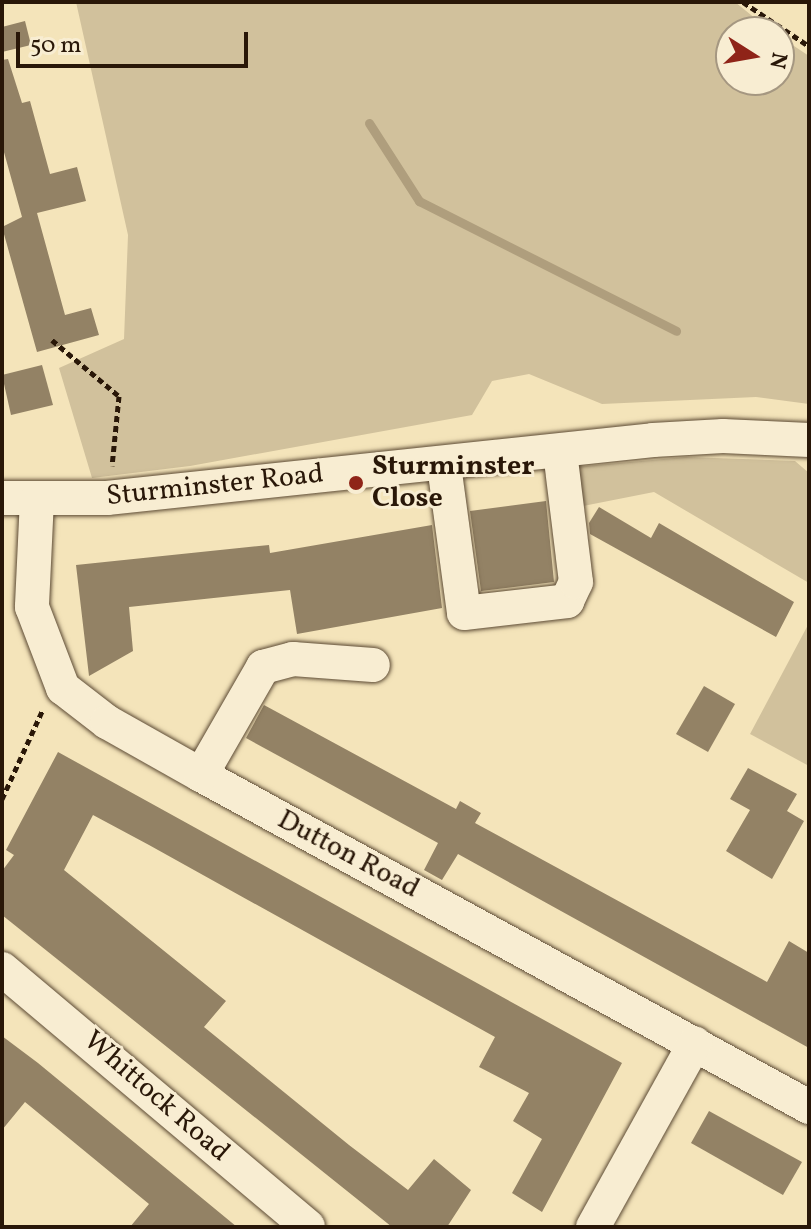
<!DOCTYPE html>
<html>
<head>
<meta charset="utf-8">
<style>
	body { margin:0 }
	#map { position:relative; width:811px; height:1229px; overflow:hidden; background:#f4e4ba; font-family:Vollkorn,serif }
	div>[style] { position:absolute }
	.green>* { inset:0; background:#d1c19c }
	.stream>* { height:9px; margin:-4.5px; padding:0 4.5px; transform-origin:4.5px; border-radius:4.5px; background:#af9e7d }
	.building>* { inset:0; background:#938265 }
	.path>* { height:5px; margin-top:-2.5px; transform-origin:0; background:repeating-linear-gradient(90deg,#291708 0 6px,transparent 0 10px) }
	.roads { filter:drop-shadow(0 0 2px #5c4a34) drop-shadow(0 0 2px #5c4a34) }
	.minor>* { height:34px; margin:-17px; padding:0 17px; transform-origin:17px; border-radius:17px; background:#f8edd2 }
	.dots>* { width:22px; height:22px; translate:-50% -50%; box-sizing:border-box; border:4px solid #f8edd2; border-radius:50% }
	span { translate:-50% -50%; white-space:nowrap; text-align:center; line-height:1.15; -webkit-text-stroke:6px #f8edd2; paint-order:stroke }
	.poi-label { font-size:28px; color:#291708; font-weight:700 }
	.left { translate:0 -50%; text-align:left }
	.street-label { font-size:28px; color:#291708 }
	.frame { position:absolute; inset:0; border:4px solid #291708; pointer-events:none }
	.north { position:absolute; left:715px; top:16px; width:80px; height:80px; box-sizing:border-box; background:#f8edd2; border:2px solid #a59781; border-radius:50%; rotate:101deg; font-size:22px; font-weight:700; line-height:32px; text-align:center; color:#291708 }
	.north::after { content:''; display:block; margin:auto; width:28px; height:36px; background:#8f2418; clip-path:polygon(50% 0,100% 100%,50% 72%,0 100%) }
	.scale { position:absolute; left:16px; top:32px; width:232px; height:36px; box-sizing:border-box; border:4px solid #291708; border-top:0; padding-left:10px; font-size:24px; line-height:28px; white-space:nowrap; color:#291708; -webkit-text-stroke:6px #f8edd2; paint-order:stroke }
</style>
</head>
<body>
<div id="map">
	<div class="green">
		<i style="clip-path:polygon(76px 2px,735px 2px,772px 32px,731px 32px,731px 80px,779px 80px,779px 36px,809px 56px,809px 404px,756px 397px,602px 404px,529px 374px,492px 381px,472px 415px,190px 466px,92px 478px,59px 368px,124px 339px,128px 235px)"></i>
		<i style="clip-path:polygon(686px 457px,795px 461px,809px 473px,809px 583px,654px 492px,578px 507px,575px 467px)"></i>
		<i style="clip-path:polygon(809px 623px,809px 766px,750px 734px)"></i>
	</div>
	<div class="stream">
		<i style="left:369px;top:123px;width:93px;rotate:57.3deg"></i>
		<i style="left:419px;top:201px;width:288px;rotate:26.8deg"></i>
	</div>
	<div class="building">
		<i style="clip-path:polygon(25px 21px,31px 45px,2px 52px,2px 27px)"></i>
		<i style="clip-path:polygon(8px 59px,22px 103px,30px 101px,50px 174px,77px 167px,86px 201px,37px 213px,65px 315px,91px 308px,99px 335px,37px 352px,2px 227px,22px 217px,2px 145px,2px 60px)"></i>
		<i style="clip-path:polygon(42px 365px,53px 405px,11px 415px,2px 375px)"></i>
		<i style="clip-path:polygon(546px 501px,554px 582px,481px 591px,470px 511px)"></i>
		<i style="clip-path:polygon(599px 507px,651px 538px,659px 523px,794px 602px,776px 637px,590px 534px,589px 523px)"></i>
		<i style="clip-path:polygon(432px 525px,442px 608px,297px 634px,290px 590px,129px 607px,133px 651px,89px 676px,76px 565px,269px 545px,270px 553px)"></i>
		<i style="clip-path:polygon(704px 686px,735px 704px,708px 752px,676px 734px)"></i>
		<i style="clip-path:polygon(264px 705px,456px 809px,460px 801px,481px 813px,475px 823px,767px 982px,789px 941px,809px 953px,809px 1048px,458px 854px,442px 880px,424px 870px,438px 843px,246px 738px)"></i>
		<i style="clip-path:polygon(58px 752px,622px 1063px,542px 1212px,512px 1193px,542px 1139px,513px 1121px,529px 1093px,479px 1067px,495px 1037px,149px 845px,93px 815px,64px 870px,226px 1001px,204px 1027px,349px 1145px,408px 1190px,434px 1159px,471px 1190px,447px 1227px,392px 1227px,2px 915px,2px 871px,14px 855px,6px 850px)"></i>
		<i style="clip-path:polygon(748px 768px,797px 794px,787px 811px,804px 821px,772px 879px,726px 851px,750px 810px,730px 799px)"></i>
		<i style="clip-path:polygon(2px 1036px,38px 1063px,237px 1227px,130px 1227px,149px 1204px,25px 1102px,2px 1130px)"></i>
		<i style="clip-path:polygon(709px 1111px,802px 1162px,783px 1195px,691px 1143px)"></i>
	</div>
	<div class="path">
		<i style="left:743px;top:2px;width:79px;rotate:33.7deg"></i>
		<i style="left:52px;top:340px;width:87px;rotate:39.9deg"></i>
		<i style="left:119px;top:396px;width:70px;rotate:95.7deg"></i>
		<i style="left:2px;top:799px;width:99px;rotate:-65.5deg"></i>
	</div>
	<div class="roads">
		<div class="minor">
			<i style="left:444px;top:465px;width:149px;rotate:82.3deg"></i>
			<i style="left:464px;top:613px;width:104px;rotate:-6.6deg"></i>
			<i style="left:567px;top:601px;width:21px;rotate:-65deg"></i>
			<i style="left:576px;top:582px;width:132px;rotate:-97deg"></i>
			<i style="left:2px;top:498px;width:105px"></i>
			<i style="left:107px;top:498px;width:549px;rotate:-6.06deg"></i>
			<i style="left:653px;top:440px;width:70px;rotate:-3.3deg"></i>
			<i style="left:723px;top:436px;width:86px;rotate:2.7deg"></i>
			<i style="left:37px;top:499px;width:108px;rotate:92.7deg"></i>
			<i style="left:32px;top:607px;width:87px;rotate:69.1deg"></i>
			<i style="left:63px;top:688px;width:56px;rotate:37.7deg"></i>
			<i style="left:107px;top:722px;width:108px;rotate:29.4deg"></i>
			<i style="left:201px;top:775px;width:693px;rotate:28.64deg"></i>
			<i style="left:201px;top:775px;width:125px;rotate:-60.1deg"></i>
			<i style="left:263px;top:667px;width:31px;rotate:-15deg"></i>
			<i style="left:293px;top:659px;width:80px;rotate:4.3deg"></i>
			<i style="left:2px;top:969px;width:400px;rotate:40.1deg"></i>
			<i style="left:593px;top:1227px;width:210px;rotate:-61deg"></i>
		</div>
	</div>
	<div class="dots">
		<i style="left:356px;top:483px;background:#8f2418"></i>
	</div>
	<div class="poi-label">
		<span class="left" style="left:372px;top:483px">Sturminster<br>Close</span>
	</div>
	<div class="street-label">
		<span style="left:215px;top:486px;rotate:-6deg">Sturminster Road</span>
		<span style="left:348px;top:855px;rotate:28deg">Dutton Road</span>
		<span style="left:156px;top:1097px;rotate:41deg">Whittock Road</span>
	</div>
	<div class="frame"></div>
	<div class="north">N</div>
	<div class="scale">50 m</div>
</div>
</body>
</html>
